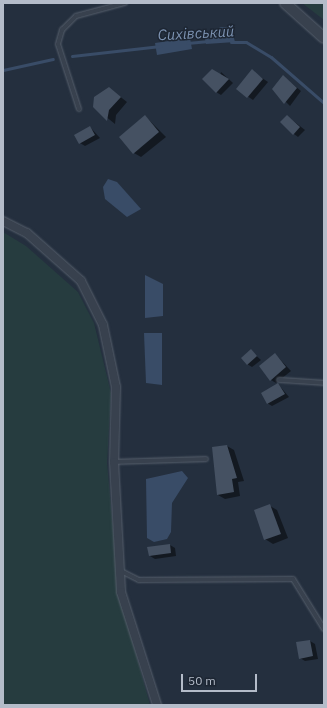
<!DOCTYPE html>
<html>
<head>
<meta charset="utf-8">
<style>
	body { margin:0 }
	#map { position:relative; width:327px; height:708px; overflow:hidden; background:#242f3e; font-family:"IBM Plex Sans",sans-serif }
	div>[style] { position:absolute }
	.green>* { inset:0; background:#263c3f }
	.water>* { inset:0; background:#394c67 }
	.shadow>* { inset:0; background:#0007 }
	.stream>* { height:3px; margin:-1.5px; padding:0 1.5px; transform-origin:1.5px; border-radius:1.5px; background:#394c67 }
	.building>* { inset:0; background:#455162 }
	.roads { filter:drop-shadow(0 0 1px #565f6c) drop-shadow(0 0 1px #565f6c) }
	.service>* { height:4px; margin:-2px; padding:0 2px; transform-origin:2px; border-radius:2px; background:#38414e }
	.minor>* { height:8px; margin:-4px; padding:0 4px; transform-origin:4px; border-radius:4px; background:#38414e }
	.tertiary>* { height:10px; margin:-5px; padding:0 5px; transform-origin:5px; border-radius:5px; background:#38414e }
	span { translate:-50% -50%; white-space:nowrap; text-align:center; line-height:1.15; -webkit-text-stroke:3px #1d2633; paint-order:stroke }
	.water-label { font-size:15px; color:#7c92b1; font-style:italic }
	.frame { position:absolute; inset:0; border:4px solid #b4bcc9; pointer-events:none }
	.scale { position:absolute; left:181px; top:674px; width:76px; height:18px; box-sizing:border-box; border:2px solid #b4bcc9; border-top:0; padding-left:5px; font-size:12px; line-height:14px; white-space:nowrap; color:#b4bcc9; -webkit-text-stroke:3px #1d2633; paint-order:stroke }
</style>
</head>
<body>
<div id="map">
	<div class="green">
		<i style="clip-path:polygon(302px 3px,324px 3px,324px 20px)"></i>
		<i style="clip-path:polygon(3px 232px,26px 246px,78px 292px,94px 323px,111px 393px,107px 463px,119px 592px,150px 705px,3px 705px)"></i>
	</div>
	<div class="water">
		<i style="clip-path:polygon(221px 27px,231px 27px,235px 42px,206px 44px,204px 35px)"></i>
		<i style="clip-path:polygon(190px 38px,192px 49px,157px 55px,155px 43px)"></i>
		<i style="clip-path:polygon(108px 179px,117px 182px,141px 209px,127px 217px,105px 199px,103px 187px)"></i>
		<i style="clip-path:polygon(145px 275px,163px 284px,163px 316px,145px 318px)"></i>
		<i style="clip-path:polygon(144px 333px,162px 333px,162px 385px,146px 383px)"></i>
		<i style="clip-path:polygon(182px 471px,188px 478px,172px 503px,171px 532px,167px 539px,154px 542px,147px 538px,146px 479px)"></i>
	</div>
	<div class="shadow">
		<i style="clip-path:polygon(252px 71px,268px 82px,253px 100px,237px 89px)"></i>
		<i style="clip-path:polygon(221px 72px,233px 83px,221px 95px,216px 92px)"></i>
		<i style="clip-path:polygon(283px 76px,301px 91px,290px 106px,273px 89px)"></i>
		<i style="clip-path:polygon(109px 88px,127px 102px,116px 115px,115px 124px,94px 107px)"></i>
		<i style="clip-path:polygon(145px 116px,166px 137px,141px 157px,134px 153px)"></i>
		<i style="clip-path:polygon(287px 116px,305px 130px,298px 137px,294px 134px)"></i>
		<i style="clip-path:polygon(90px 127px,100px 138px,85px 146px,80px 143px)"></i>
		<i style="clip-path:polygon(251px 351px,261px 360px,252px 367px,247px 364px)"></i>
		<i style="clip-path:polygon(275px 354px,291px 371px,276px 383px,271px 380px)"></i>
		<i style="clip-path:polygon(278px 384px,289px 397px,272px 406px,267px 403px)"></i>
		<i style="clip-path:polygon(227px 446px,234px 450px,244px 481px,238px 482px,240px 496px,225px 499px,218px 495px)"></i>
		<i style="clip-path:polygon(270px 506px,277px 510px,288px 538px,273px 544px,265px 539px)"></i>
		<i style="clip-path:polygon(170px 545px,175px 548px,176px 556px,155px 559px,150px 556px)"></i>
		<i style="clip-path:polygon(310px 641px,315px 644px,318px 659px,305px 661px,300px 658px,297px 643px)"></i>
	</div>
	<div class="stream">
		<i style="left:231px;top:42px;width:15px"></i>
		<i style="left:246px;top:42px;width:29px;rotate:31deg"></i>
		<i style="left:271px;top:57px;width:70px;rotate:41deg"></i>
		<i style="left:187px;top:43px;width:22px;rotate:-5deg"></i>
		<i style="left:72px;top:56px;width:89px;rotate:-6.5deg"></i>
		<i style="left:3px;top:70px;width:51px;rotate:-12.4deg"></i>
	</div>
	<div class="building">
		<i style="clip-path:polygon(212px 69px,229px 79px,216px 93px,202px 79px)"></i>
		<i style="clip-path:polygon(252px 69px,263px 79px,247px 98px,236px 89px)"></i>
		<i style="clip-path:polygon(283px 75px,297px 88px,284px 104px,272px 89px)"></i>
		<i style="clip-path:polygon(109px 87px,121px 97px,109px 110px,107px 121px,93px 107px,94px 97px)"></i>
		<i style="clip-path:polygon(145px 115px,159px 132px,133px 154px,119px 137px)"></i>
		<i style="clip-path:polygon(287px 115px,300px 127px,293px 135px,280px 122px)"></i>
		<i style="clip-path:polygon(90px 126px,95px 135px,79px 144px,74px 135px)"></i>
		<i style="clip-path:polygon(251px 349px,257px 356px,247px 365px,241px 358px)"></i>
		<i style="clip-path:polygon(275px 353px,286px 367px,270px 381px,259px 366px)"></i>
		<i style="clip-path:polygon(278px 383px,285px 394px,267px 404px,261px 393px)"></i>
		<i style="clip-path:polygon(227px 445px,237px 478px,232px 479px,234px 492px,217px 495px,212px 447px)"></i>
		<i style="clip-path:polygon(270px 504px,281px 534px,264px 540px,254px 510px)"></i>
		<i style="clip-path:polygon(170px 544px,171px 553px,149px 556px,147px 547px)"></i>
		<i style="clip-path:polygon(310px 640px,313px 656px,299px 659px,296px 642px)"></i>
	</div>
	<div class="roads">
		<div class="service">
			<i style="left:79px;top:109px;width:68px;rotate:-107.9deg"></i>
			<i style="left:58px;top:44px;width:15px;rotate:-74deg"></i>
			<i style="left:62px;top:30px;width:20px;rotate:-45deg"></i>
			<i style="left:76px;top:16px;width:51px;rotate:-14.9deg"></i>
			<i style="left:279px;top:380px;width:45px;rotate:3.8deg"></i>
			<i style="left:114px;top:462px;width:92px;rotate:-1.9deg"></i>
			<i style="left:121px;top:571px;width:20px;rotate:27deg"></i>
			<i style="left:139px;top:580px;width:154px;rotate:-0.4deg"></i>
			<i style="left:293px;top:579px;width:59px;rotate:58.2deg"></i>
		</div>
		<div class="minor">
			<i style="left:3px;top:221px;width:27px;rotate:27deg"></i>
			<i style="left:27px;top:233px;width:72px;rotate:41.6deg"></i>
			<i style="left:81px;top:281px;width:49px;rotate:63.4deg"></i>
			<i style="left:103px;top:325px;width:63px;rotate:78.2deg"></i>
			<i style="left:116px;top:387px;width:75px;rotate:91.5deg"></i>
			<i style="left:114px;top:462px;width:130px;rotate:86.9deg"></i>
			<i style="left:121px;top:592px;width:119px;rotate:72.3deg"></i>
		</div>
		<div class="tertiary">
			<i style="left:285px;top:3px;width:52px;rotate:41.9deg"></i>
		</div>
	</div>
	<div class="water-label">
		<span style="left:196px;top:33px;rotate:-3deg">Сихівський</span>
	</div>
	<div class="frame"></div>
	<div class="scale">50 m</div>
</div>
</body>
</html>
